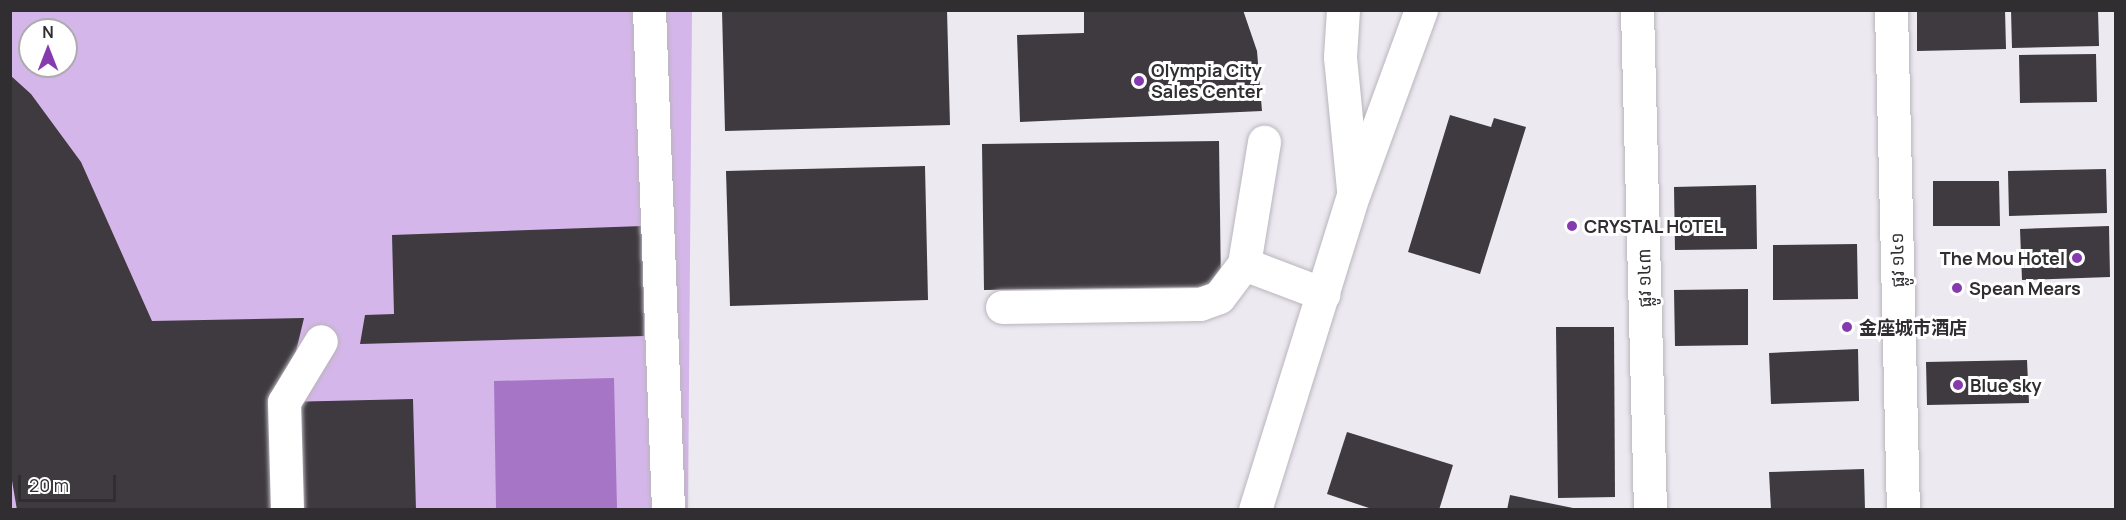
<!DOCTYPE html>
<html>
<head>
<meta charset="utf-8">
<style>
	body { margin:0 }
	#map { position:relative; width:2126px; height:520px; overflow:hidden; background:#ede9f1; font-family:Manrope,"Noto Sans SC","Noto Sans Khmer",sans-serif }
	div>[style] { position:absolute }
	.green>* { inset:0; background:#d5b6ea }
	.water>* { inset:0; background:#a675c6 }
	.building>* { inset:0; background:#3e3a40 }
	.roads { filter:drop-shadow(0 0 2px #b9b5bc) drop-shadow(0 0 2px #b9b5bc) }
	.minor>* { height:33px; margin:-16.5px; padding:0 16.5px; transform-origin:16.5px; border-radius:16.5px; background:#fff }
	.dots>* { width:16px; height:16px; translate:-50% -50%; box-sizing:border-box; border:3px solid #fff; border-radius:50% }
	span { translate:-50% -50%; white-space:nowrap; text-align:center; line-height:1.15; -webkit-text-stroke:6px #fff; paint-order:stroke }
	.poi-label { font-size:18px; color:#302e31; font-weight:700 }
	.left { translate:0 -50%; text-align:left }
	.right { translate:-100% -50%; text-align:right }
	.street-label { font-size:18px; color:#302e31 }
	.frame { position:absolute; inset:0; border:12px solid #302e31; pointer-events:none }
	.north { position:absolute; left:18px; top:18px; width:60px; height:60px; box-sizing:border-box; background:#fff; border:2px solid #acabad; border-radius:50%; rotate:0deg; font-size:16px; font-weight:700; line-height:24px; text-align:center; color:#302e31 }
	.north::after { content:''; display:block; margin:auto; width:21px; height:27px; background:#853bad; clip-path:polygon(50% 0,100% 100%,50% 72%,0 100%) }
	.scale { position:absolute; left:18px; top:475px; width:98px; height:27px; box-sizing:border-box; border:3px solid #302e31; border-top:0; padding-left:8px; font-size:18px; line-height:21px; white-space:nowrap; color:#302e31; -webkit-text-stroke:4px #fff; paint-order:stroke }
</style>
</head>
<body>
<div id="map">
	<div class="green">
		<i style="clip-path:polygon(evenodd,10px 11px,692px 11px,688px 509px,11px 509px,10px 11px,30px 30px,66px 30px,66px 66px,30px 66px,30px 30px)"></i>
	</div>
	<div class="water">
		<i style="clip-path:polygon(614px 378px,617px 509px,496px 509px,494px 381px)"></i>
	</div>
	<div class="building">
		<i style="clip-path:polygon(722px 10px,947px 10px,950px 125px,725px 131px)"></i>
		<i style="clip-path:polygon(1084px 10px,1243px 10px,1257px 51px,1262px 111px,1020px 122px,1017px 35px,1084px 33px)"></i>
		<i style="clip-path:polygon(1917px 10px,2005px 10px,2006px 49px,1917px 51px)"></i>
		<i style="clip-path:polygon(2011px 10px,2098px 10px,2099px 46px,2012px 48px)"></i>
		<i style="clip-path:polygon(2096px 54px,2097px 102px,2020px 103px,2019px 55px)"></i>
		<i style="clip-path:polygon(10px 75px,31px 94px,81px 162px,152px 321px,304px 318px,284px 402px,413px 399px,416px 510px,17px 510px,10px 469px)"></i>
		<i style="clip-path:polygon(1450px 115px,1491px 127px,1494px 118px,1526px 127px,1480px 274px,1408px 252px)"></i>
		<i style="clip-path:polygon(1219px 141px,1221px 287px,984px 290px,982px 144px)"></i>
		<i style="clip-path:polygon(925px 166px,928px 300px,730px 306px,726px 171px)"></i>
		<i style="clip-path:polygon(2106px 169px,2107px 213px,2009px 216px,2008px 171px)"></i>
		<i style="clip-path:polygon(1933px 181px,1999px 181px,2000px 226px,1933px 226px)"></i>
		<i style="clip-path:polygon(1756px 185px,1757px 249px,1675px 250px,1674px 187px)"></i>
		<i style="clip-path:polygon(643px 226px,644px 336px,360px 344px,365px 315px,394px 314px,392px 235px)"></i>
		<i style="clip-path:polygon(2109px 226px,2110px 277px,2022px 280px,2020px 229px)"></i>
		<i style="clip-path:polygon(1857px 244px,1858px 299px,1773px 300px,1773px 245px)"></i>
		<i style="clip-path:polygon(1748px 289px,1748px 345px,1675px 346px,1674px 290px)"></i>
		<i style="clip-path:polygon(1556px 327px,1614px 327px,1615px 497px,1558px 498px)"></i>
		<i style="clip-path:polygon(1858px 349px,1859px 401px,1771px 404px,1769px 353px)"></i>
		<i style="clip-path:polygon(2027px 360px,2029px 403px,1927px 405px,1926px 362px)"></i>
		<i style="clip-path:polygon(1347px 432px,1453px 465px,1439px 510px,1375px 510px,1327px 494px)"></i>
		<i style="clip-path:polygon(1864px 469px,1865px 510px,1771px 510px,1769px 472px)"></i>
		<i style="clip-path:polygon(1510px 495px,1573px 508px,1573px 510px,1507px 510px)"></i>
	</div>
	<div class="roads">
		<div class="minor">
			<i style="left:649px;top:10px;width:500px;rotate:87.82deg"></i>
			<i style="left:1343px;top:10px;width:47px;rotate:93.7deg"></i>
			<i style="left:1340px;top:57px;width:133px;rotate:84.4deg"></i>
			<i style="left:1637px;top:10px;width:500px;rotate:88.51deg"></i>
			<i style="left:1891px;top:10px;width:500px;rotate:88.63deg"></i>
			<i style="left:1244px;top:264px;width:124px;rotate:-80.7deg"></i>
			<i style="left:1002px;top:307px;width:198px;rotate:-0.9deg"></i>
			<i style="left:1200px;top:304px;width:20px;rotate:-20deg"></i>
			<i style="left:1219px;top:297px;width:41px;rotate:-52.9deg"></i>
			<i style="left:1244px;top:264px;width:85px;rotate:20.8deg"></i>
			<i style="left:287px;top:510px;width:108px;rotate:-91.6deg"></i>
			<i style="left:284px;top:402px;width:71px;rotate:-58.8deg"></i>
			<i style="left:1255px;top:510px;width:332px;rotate:-72.7deg"></i>
			<i style="left:1354px;top:193px;width:195px;rotate:-69.9deg"></i>
		</div>
	</div>
	<div class="dots">
		<i style="left:1139px;top:81px;background:#853bad"></i>
		<i style="left:1572px;top:226px;background:#853bad"></i>
		<i style="left:2077px;top:258px;background:#853bad"></i>
		<i style="left:1957px;top:288px;background:#853bad"></i>
		<i style="left:1847px;top:327px;background:#853bad"></i>
		<i style="left:1958px;top:385px;background:#853bad"></i>
	</div>
	<div class="poi-label">
		<span class="left" style="left:1151px;top:81px">Olympia City<br>Sales Center</span>
		<span class="left" style="left:1584px;top:226px">CRYSTAL HOTEL</span>
		<span class="right" style="left:2065px;top:258px">The Mou Hotel</span>
		<span class="left" style="left:1969px;top:288px">Spean Mears</span>
		<span class="left" style="left:1859px;top:327px">金座城市酒店</span>
		<span class="left" style="left:1970px;top:385px">Blue sky</span>
	</div>
	<div class="street-label">
		<span style="left:1897px;top:260px;rotate:-91deg">ផ្លូវ ១៤១</span>
		<span style="left:1644px;top:278px;rotate:-91deg">ផ្លូវ ១៤៣</span>
	</div>
	<div class="frame"></div>
	<div class="north">N</div>
	<div class="scale">20 m</div>
</div>
</body>
</html>
